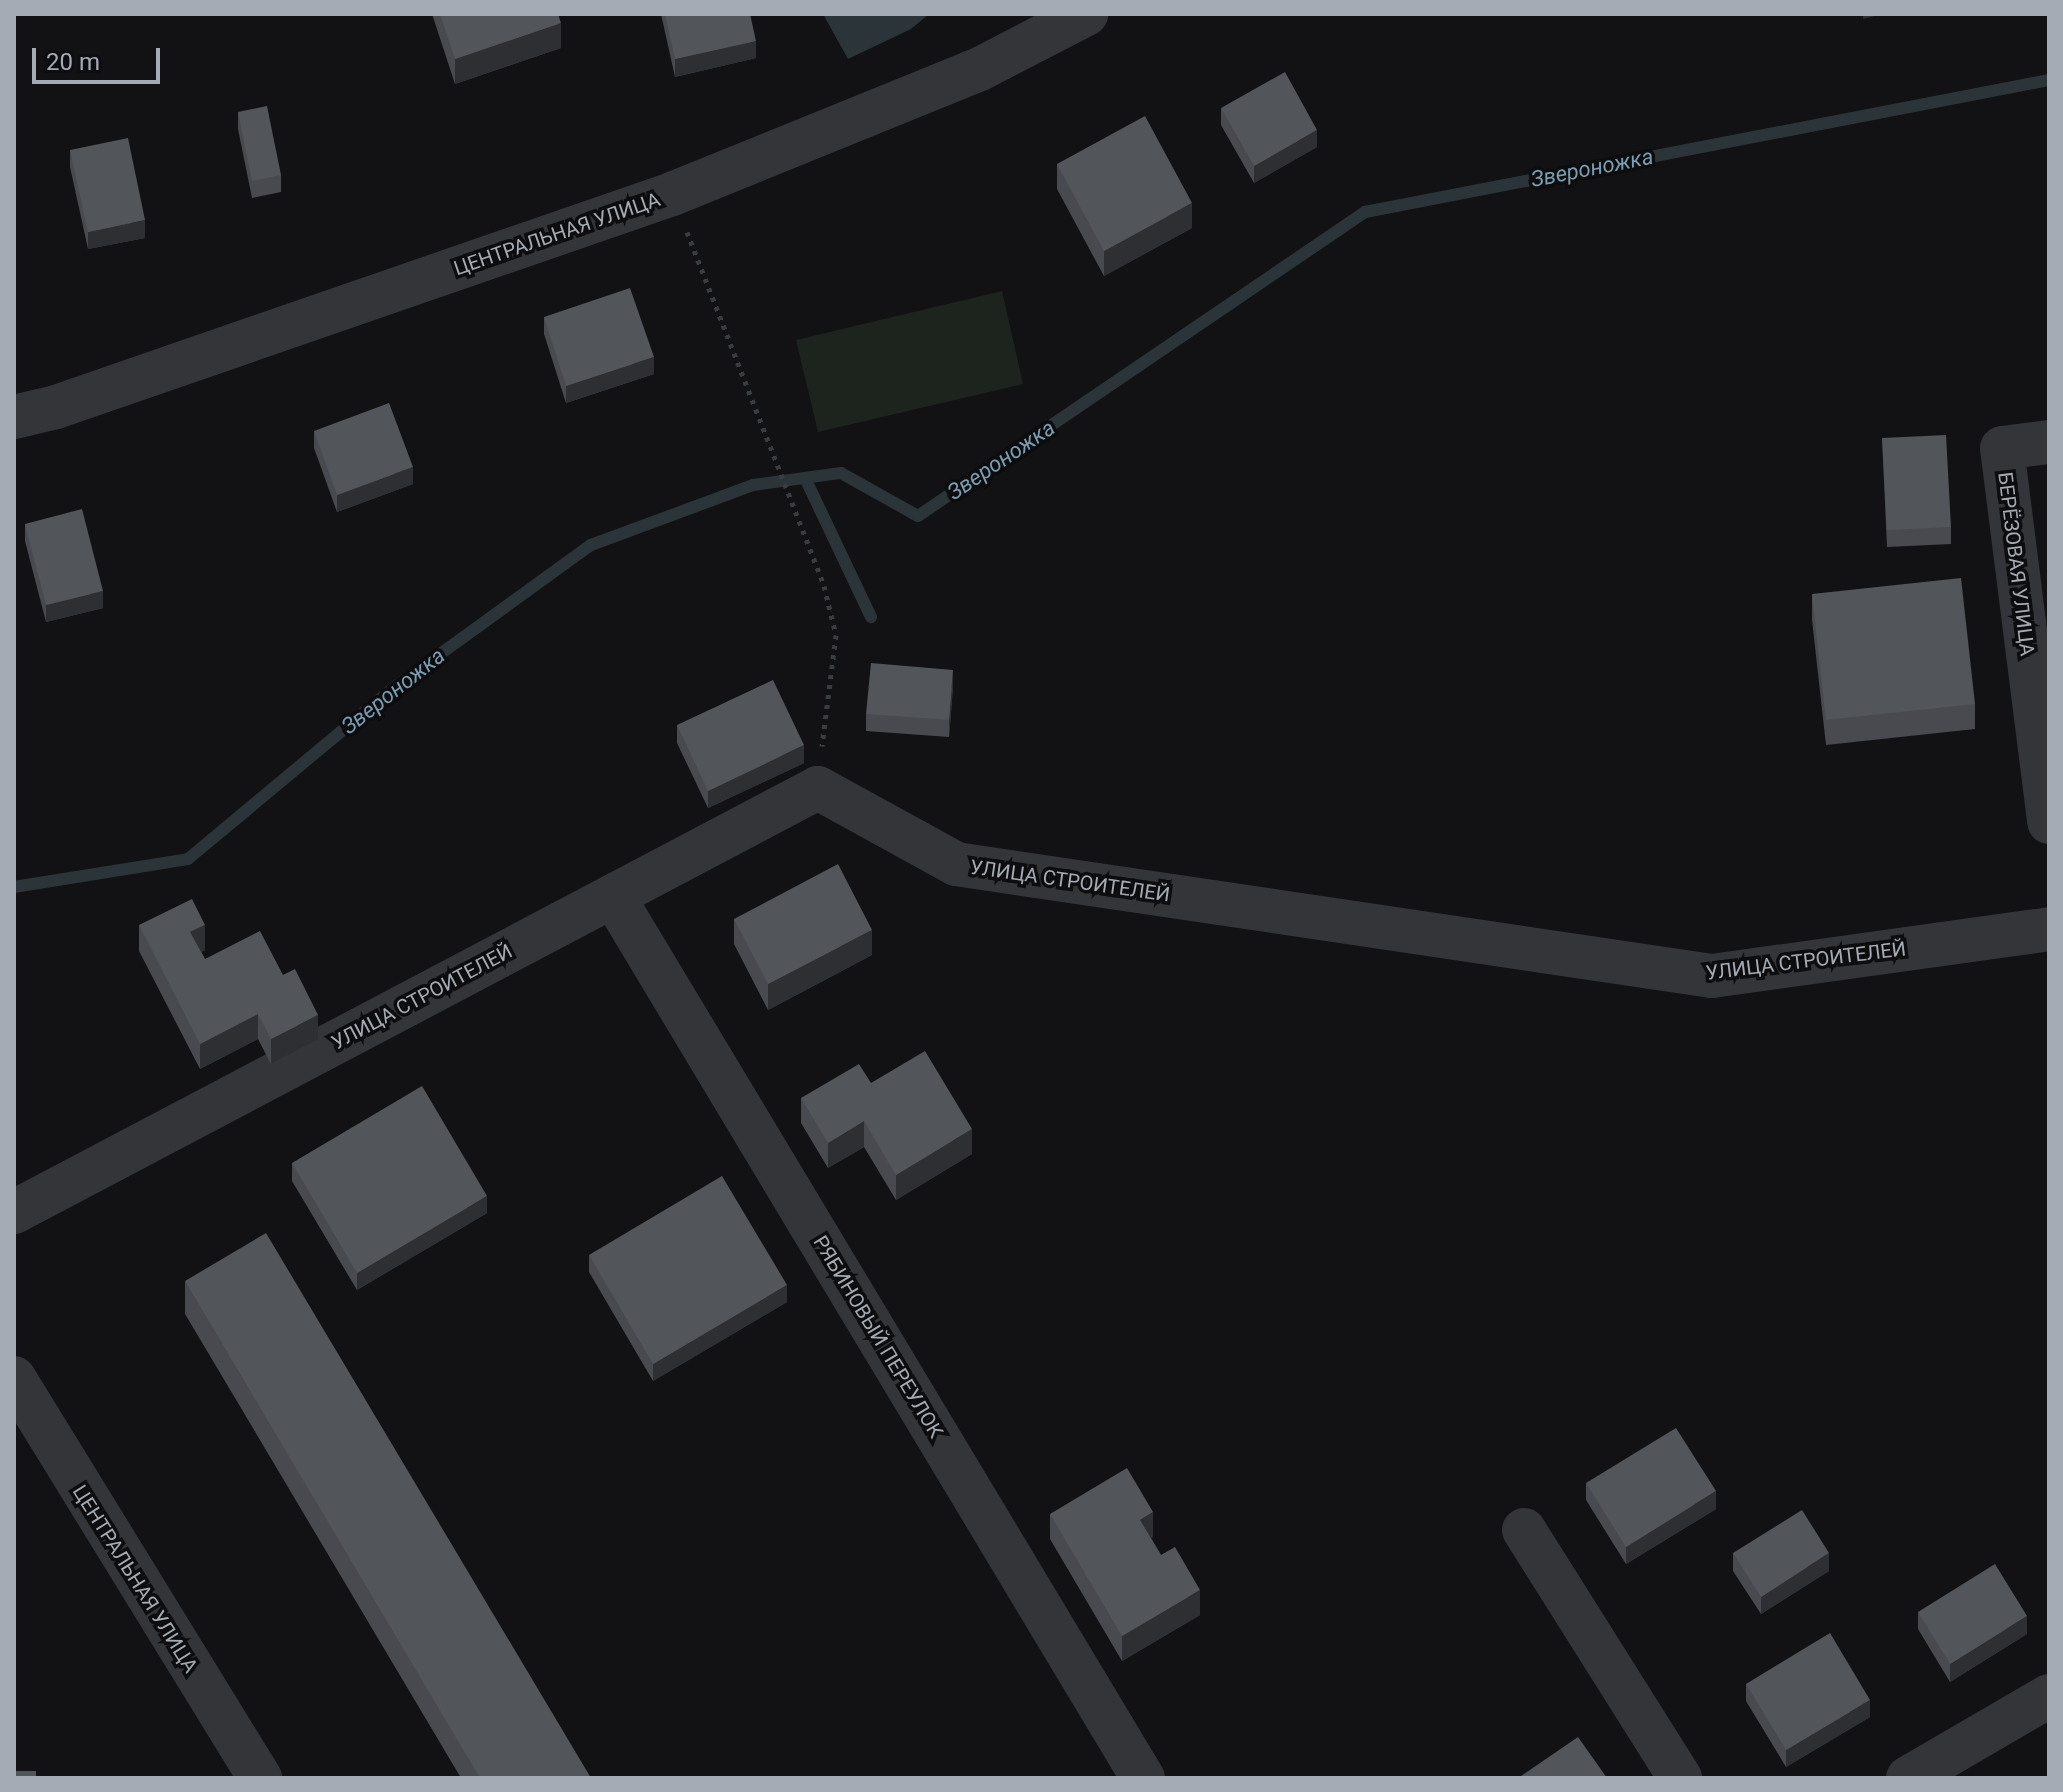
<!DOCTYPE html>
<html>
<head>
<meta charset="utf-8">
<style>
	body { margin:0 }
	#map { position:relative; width:2063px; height:1792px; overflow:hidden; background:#121214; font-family:Roboto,sans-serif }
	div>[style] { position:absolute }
	.green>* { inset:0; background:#1d241d }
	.water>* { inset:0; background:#2b3539 }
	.stream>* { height:12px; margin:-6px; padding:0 6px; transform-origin:6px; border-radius:6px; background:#2b3539 }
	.path>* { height:5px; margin-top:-2.5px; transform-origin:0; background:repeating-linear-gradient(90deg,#393c40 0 4px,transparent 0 10px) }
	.minor>* { height:44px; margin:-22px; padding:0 22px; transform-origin:22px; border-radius:22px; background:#333539 }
	.wall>* { inset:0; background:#484a4f }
	.shaded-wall>* { inset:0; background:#2e2f33 }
	.building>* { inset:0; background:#52555a }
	span { translate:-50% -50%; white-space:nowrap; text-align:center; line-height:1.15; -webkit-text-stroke:7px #0d0d0f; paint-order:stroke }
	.street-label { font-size:20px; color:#a4abb4 }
	.water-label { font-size:22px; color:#7a9db0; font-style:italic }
	.frame { position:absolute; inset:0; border:16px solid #a4abb4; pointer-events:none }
	.scale { position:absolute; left:32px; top:48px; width:128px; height:36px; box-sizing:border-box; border:4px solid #a4abb4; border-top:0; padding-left:10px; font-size:24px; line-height:28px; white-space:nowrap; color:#a4abb4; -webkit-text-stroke:6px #0d0d0f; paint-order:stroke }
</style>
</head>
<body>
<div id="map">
	<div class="green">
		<i style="clip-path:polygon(1002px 291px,1023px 384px,818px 432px,796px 340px)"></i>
	</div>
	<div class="water">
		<i style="clip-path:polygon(823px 14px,929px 14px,911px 29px,848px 59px)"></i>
	</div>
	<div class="stream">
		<i style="left:805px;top:478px;width:154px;rotate:64.6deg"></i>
		<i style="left:14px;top:887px;width:176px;rotate:-9.1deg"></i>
		<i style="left:188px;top:859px;width:271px;rotate:-39.8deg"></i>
		<i style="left:396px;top:686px;width:241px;rotate:-35.9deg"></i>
		<i style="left:591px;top:545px;width:173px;rotate:-20.3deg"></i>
		<i style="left:753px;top:485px;width:89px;rotate:-7.8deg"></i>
		<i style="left:841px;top:473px;width:88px;rotate:29.2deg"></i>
		<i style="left:918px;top:516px;width:541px;rotate:-34.22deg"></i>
		<i style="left:1365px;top:212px;width:697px;rotate:-10.92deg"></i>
	</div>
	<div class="path">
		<i style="left:687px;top:232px;width:380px;rotate:68.8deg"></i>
		<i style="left:824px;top:586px;width:50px;rotate:76.2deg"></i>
		<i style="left:836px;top:635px;width:112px;rotate:97.2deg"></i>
	</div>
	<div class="minor">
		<i style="left:14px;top:417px;width:43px;rotate:-13.4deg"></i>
		<i style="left:56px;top:407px;width:652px;rotate:-19.07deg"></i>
		<i style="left:672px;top:194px;width:330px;rotate:-22.1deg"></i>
		<i style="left:978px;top:70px;width:122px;rotate:-27.4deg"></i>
		<i style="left:2049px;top:442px;width:47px;rotate:172.7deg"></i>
		<i style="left:2002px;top:448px;width:377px;rotate:82.8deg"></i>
		<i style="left:613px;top:896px;width:1029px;rotate:59deg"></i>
		<i style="left:14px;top:1212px;width:909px;rotate:-27.81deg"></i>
		<i style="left:818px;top:788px;width:158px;rotate:28.8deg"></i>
		<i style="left:956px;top:864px;width:764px;rotate:8.43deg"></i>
		<i style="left:1712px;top:976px;width:340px;rotate:-7.9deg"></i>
		<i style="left:14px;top:1378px;width:470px;rotate:58.4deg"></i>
		<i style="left:1524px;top:1530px;width:293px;rotate:57.8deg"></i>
		<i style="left:1908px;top:1778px;width:163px;rotate:-30.2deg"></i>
	</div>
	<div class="wall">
		<i style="clip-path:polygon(432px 14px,558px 14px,561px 48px,455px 84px)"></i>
		<i style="clip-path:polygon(661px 14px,750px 14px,756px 58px,675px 77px)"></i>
		<i style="clip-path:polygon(1221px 108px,1317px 147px,1254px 183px,1221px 125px)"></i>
		<i style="clip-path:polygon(238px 112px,281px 175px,281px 192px,252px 198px,238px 129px)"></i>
		<i style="clip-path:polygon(70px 150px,145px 238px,88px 249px,70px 167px)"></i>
		<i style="clip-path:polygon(1057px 164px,1192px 228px,1104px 276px,1057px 189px)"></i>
		<i style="clip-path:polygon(544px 317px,654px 374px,566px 403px,544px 334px)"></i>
		<i style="clip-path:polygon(314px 431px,413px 484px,337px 512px,314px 448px)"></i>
		<i style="clip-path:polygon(1882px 438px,1951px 527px,1951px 544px,1887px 547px)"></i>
		<i style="clip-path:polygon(25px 524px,103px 608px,46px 622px,25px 541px)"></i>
		<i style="clip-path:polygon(1812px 594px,1975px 704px,1975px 729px,1826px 745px,1812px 620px)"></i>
		<i style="clip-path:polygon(953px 687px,949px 737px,866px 731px,866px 714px)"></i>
		<i style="clip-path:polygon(677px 725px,804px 763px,708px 808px,677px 743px)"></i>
		<i style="clip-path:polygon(734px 919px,872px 955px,768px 1010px,734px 944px)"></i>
		<i style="clip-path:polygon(139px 925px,205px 950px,201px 952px,205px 959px,318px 1040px,271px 1064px,258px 1039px,200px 1069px,139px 951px)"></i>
		<i style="clip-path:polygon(871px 1083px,972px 1154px,896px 1200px,864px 1147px,828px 1168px,801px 1123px,801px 1098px)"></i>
		<i style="clip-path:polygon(292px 1163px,487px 1213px,357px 1290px,292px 1181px)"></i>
		<i style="clip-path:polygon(589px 1255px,787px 1302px,653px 1381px,589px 1272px)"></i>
		<i style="clip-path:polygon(185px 1281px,591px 1778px,461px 1778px,185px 1314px)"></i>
		<i style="clip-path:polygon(1586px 1483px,1716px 1509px,1626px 1564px,1586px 1500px)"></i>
		<i style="clip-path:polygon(1050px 1514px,1153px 1537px,1151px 1538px,1161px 1555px,1200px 1615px,1122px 1661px,1050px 1539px)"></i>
		<i style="clip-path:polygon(1733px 1553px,1829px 1571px,1761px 1614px,1733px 1571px)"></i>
		<i style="clip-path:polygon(1918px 1612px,2027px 1634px,1950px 1682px,1918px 1629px)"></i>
		<i style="clip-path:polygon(1746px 1684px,1870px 1717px,1786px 1767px,1746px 1701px)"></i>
	</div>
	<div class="shaded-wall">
		<i style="clip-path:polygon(1863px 14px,1883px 14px,1863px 19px)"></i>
		<i style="clip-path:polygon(561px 23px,561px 48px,455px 84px,455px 59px)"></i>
		<i style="clip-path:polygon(756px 41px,756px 58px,675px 77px,675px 59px)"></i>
		<i style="clip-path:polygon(1317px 130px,1317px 147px,1254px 183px,1254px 166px)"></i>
		<i style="clip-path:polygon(1192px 203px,1192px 228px,1104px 276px,1104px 251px)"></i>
		<i style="clip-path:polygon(145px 220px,145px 238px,88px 249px,88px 232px)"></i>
		<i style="clip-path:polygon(654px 357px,654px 374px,566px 403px,566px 386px)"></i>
		<i style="clip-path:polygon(413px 467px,413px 484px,337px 512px,337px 495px)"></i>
		<i style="clip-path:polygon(103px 591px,103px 608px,46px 622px,46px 605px)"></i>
		<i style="clip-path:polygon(953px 670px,953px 687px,949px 737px,949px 720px)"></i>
		<i style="clip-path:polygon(804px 745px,804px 763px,708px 808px,708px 791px)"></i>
		<i style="clip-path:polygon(205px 925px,205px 950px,190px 957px,190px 932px)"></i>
		<i style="clip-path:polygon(872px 930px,872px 955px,768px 1010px,768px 984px)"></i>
		<i style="clip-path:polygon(258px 1014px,258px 1039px,200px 1069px,200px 1044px)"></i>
		<i style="clip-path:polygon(318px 1015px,318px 1040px,271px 1064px,271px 1039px)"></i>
		<i style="clip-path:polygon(864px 1121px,864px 1147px,828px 1168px,828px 1143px)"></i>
		<i style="clip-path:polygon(972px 1129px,972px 1154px,896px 1200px,896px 1175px)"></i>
		<i style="clip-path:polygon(487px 1196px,487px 1213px,357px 1290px,357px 1273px)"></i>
		<i style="clip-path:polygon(787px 1285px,787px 1302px,653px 1381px,653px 1364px)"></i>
		<i style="clip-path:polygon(1716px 1491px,1716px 1509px,1626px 1564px,1626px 1547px)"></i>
		<i style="clip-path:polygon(1153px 1512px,1153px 1537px,1140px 1545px,1140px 1520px)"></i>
		<i style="clip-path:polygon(1829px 1553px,1829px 1571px,1761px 1614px,1761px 1597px)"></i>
		<i style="clip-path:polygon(1200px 1590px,1200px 1615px,1122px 1661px,1122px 1636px)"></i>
		<i style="clip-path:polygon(2027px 1616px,2027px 1634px,1950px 1682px,1950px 1664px)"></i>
		<i style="clip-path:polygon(1870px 1700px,1870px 1717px,1786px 1767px,1786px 1750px)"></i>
	</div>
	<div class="building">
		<i style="clip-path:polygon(440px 14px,558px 14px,561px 23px,455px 59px)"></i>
		<i style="clip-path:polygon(665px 14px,750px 14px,756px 41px,675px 59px)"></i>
		<i style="clip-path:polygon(1285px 72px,1317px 130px,1254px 166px,1221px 108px)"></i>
		<i style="clip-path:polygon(267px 106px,281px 175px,252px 181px,238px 112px)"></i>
		<i style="clip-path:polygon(1145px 116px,1192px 203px,1104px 251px,1057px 164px)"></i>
		<i style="clip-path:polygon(128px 138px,145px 220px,88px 232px,70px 150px)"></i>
		<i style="clip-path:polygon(630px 288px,654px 357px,566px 386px,544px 317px)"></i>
		<i style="clip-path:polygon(389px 403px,413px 467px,337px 495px,314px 431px)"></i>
		<i style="clip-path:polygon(1946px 435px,1951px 527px,1887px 530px,1882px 438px)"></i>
		<i style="clip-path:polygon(82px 509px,103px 591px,46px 605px,25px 524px)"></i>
		<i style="clip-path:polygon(1961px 578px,1975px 704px,1826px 720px,1812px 594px)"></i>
		<i style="clip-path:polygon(871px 663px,953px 670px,949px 720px,866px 714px)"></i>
		<i style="clip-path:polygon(773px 680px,804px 745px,708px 791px,677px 725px)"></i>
		<i style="clip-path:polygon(838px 864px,872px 930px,768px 984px,734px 919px)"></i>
		<i style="clip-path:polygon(192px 899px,205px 925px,190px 932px,205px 959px,260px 931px,283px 975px,295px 969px,318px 1015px,271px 1039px,258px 1014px,200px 1044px,139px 925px)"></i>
		<i style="clip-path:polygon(925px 1051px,972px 1129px,896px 1175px,864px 1121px,828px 1143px,801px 1098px,859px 1064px,871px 1083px)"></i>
		<i style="clip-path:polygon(422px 1086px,487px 1196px,357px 1273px,292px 1163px)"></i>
		<i style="clip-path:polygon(722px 1176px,787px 1285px,653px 1364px,589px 1255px)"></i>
		<i style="clip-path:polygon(266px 1233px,591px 1778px,480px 1778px,185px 1281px)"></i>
		<i style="clip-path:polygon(1676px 1428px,1716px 1491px,1626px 1547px,1586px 1483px)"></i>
		<i style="clip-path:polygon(1127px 1468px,1153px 1512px,1140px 1520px,1161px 1555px,1175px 1547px,1200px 1590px,1122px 1636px,1050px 1514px)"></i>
		<i style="clip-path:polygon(1802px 1510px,1829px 1553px,1761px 1597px,1733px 1553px)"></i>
		<i style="clip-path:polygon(1995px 1564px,2027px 1616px,1950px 1664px,1918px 1612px)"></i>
		<i style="clip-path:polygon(1830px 1633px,1870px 1700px,1786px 1750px,1746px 1684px)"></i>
		<i style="clip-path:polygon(1578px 1737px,1607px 1778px,1518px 1778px)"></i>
		<i style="clip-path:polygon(14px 1771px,36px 1771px,36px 1778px,14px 1778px)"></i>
	</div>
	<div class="street-label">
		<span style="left:557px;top:234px;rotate:-19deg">ЦЕНТРАЛЬНАЯ УЛИЦА</span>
		<span style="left:2016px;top:564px;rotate:83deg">БЕРЁЗОВАЯ УЛИЦА</span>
		<span style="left:1070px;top:881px;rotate:8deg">УЛИЦА СТРОИТЕЛЕЙ</span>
		<span style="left:1806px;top:961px;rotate:-7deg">УЛИЦА СТРОИТЕЛЕЙ</span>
		<span style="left:422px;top:997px;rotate:-28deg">УЛИЦА СТРОИТЕЛЕЙ</span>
		<span style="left:878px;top:1337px;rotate:59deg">РЯБИНОВЫЙ ПЕРЕУЛОК</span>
		<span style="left:135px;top:1579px;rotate:58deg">ЦЕНТРАЛЬНАЯ УЛИЦА</span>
	</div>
	<div class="water-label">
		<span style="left:1592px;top:168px;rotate:-11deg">Звероножка</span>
		<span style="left:1001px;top:460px;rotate:-34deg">Звероножка</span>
		<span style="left:393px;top:691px;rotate:-38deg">Звероножка</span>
	</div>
	<div class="frame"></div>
	<div class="scale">20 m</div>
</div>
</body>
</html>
